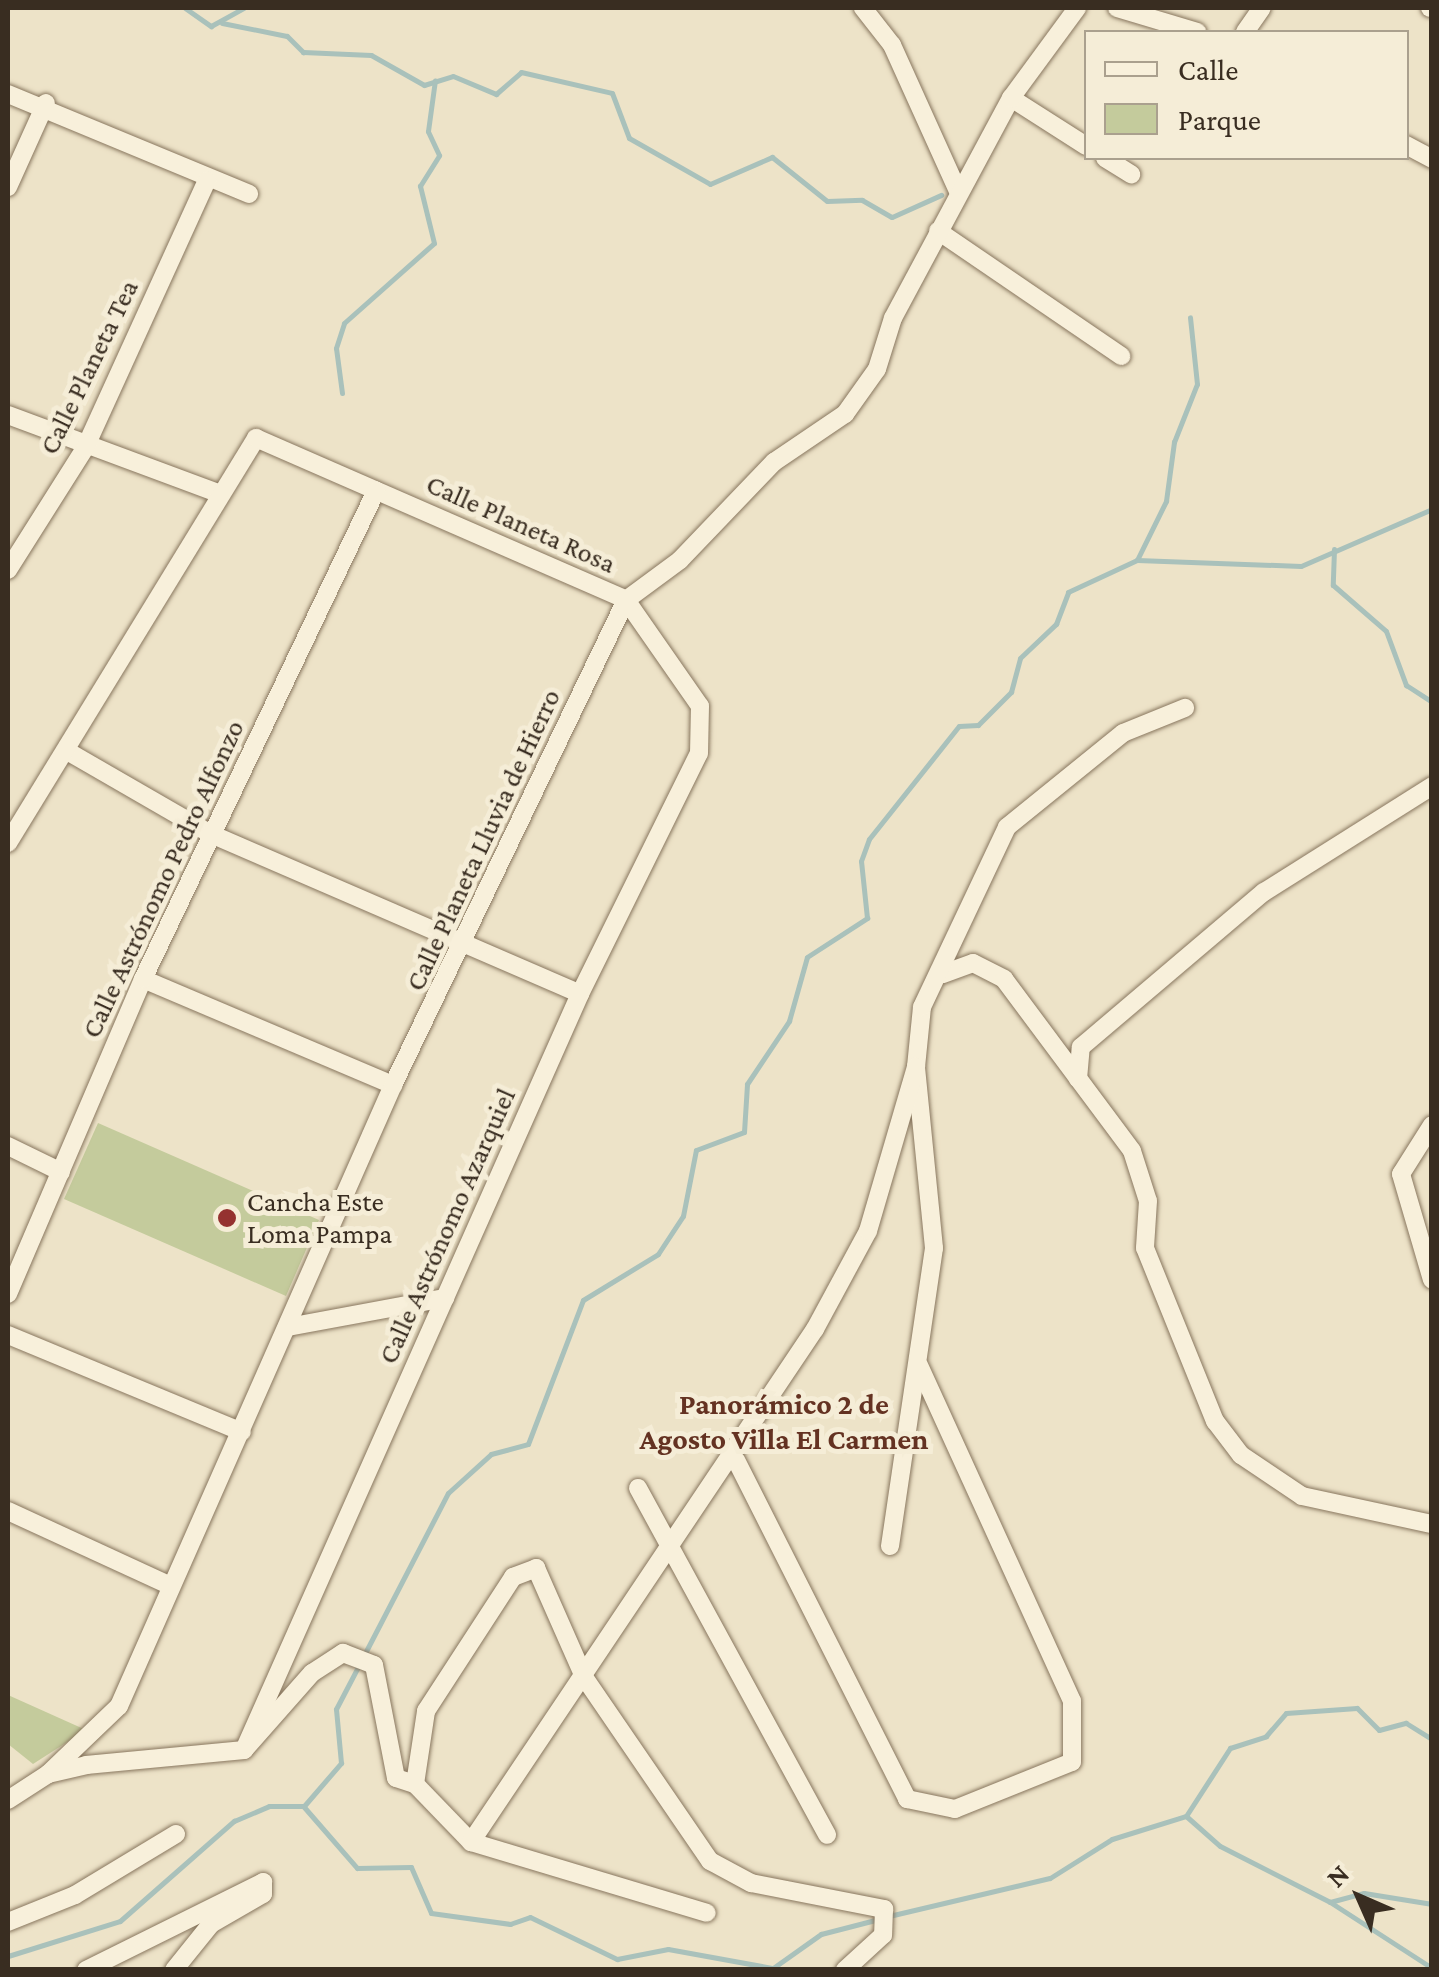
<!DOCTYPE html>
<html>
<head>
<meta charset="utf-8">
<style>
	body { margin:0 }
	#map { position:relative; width:1439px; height:1977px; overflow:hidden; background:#ede3c8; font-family:"Crimson Pro",serif }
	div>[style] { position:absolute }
	.green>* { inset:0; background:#c4cb9c }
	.stream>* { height:5px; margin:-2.5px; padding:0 2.5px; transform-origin:2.5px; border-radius:2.5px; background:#a9c1bb }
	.roads { filter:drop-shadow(0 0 2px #88765e) drop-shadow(0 0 2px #88765e) }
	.minor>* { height:18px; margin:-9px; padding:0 9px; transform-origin:9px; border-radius:9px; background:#f8f0db }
	.dots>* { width:28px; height:28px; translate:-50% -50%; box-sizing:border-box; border:5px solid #f5edd7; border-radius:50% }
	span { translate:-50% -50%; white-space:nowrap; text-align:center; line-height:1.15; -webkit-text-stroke:10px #f5edd7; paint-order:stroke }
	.street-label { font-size:28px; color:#392d21 }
	.poi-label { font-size:28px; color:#392d21 }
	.left { translate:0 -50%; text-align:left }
	.neighbourhood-label { font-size:30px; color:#643222; font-weight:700 }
	.frame { position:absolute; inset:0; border:10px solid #392d21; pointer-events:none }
	.legend { position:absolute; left:1084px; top:30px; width:325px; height:130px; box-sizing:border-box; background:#f5edd7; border:2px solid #aaa08e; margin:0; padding:12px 18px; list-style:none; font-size:30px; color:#392d21 }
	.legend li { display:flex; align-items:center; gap:20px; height:50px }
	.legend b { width:50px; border:2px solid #aaa08e }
	.north { position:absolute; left:1309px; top:1847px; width:100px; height:100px; -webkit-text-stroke:8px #f5edd7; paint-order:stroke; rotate:315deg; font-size:28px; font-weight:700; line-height:40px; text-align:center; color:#392d21 }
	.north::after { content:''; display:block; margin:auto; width:35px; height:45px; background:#392d21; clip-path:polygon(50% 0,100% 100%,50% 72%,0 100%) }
</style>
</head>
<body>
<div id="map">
	<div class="green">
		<i style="clip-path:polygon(98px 1123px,319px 1220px,286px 1296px,64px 1199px)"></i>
		<i style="clip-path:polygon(8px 1695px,86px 1730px,33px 1764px,8px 1744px)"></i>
	</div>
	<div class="stream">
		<i style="left:185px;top:8px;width:32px;rotate:35deg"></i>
		<i style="left:211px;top:26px;width:38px;rotate:-29deg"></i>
		<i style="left:222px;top:23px;width:66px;rotate:11.3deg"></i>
		<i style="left:287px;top:36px;width:23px;rotate:45deg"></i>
		<i style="left:303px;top:52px;width:68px;rotate:2.5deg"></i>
		<i style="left:371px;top:55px;width:61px;rotate:29.5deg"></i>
		<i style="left:424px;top:85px;width:30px;rotate:-17deg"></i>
		<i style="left:453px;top:76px;width:47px;rotate:22.7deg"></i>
		<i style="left:496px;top:94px;width:33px;rotate:-41deg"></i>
		<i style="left:521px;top:72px;width:93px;rotate:13deg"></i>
		<i style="left:612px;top:93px;width:48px;rotate:69.3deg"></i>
		<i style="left:629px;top:138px;width:93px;rotate:29.6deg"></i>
		<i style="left:710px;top:184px;width:68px;rotate:-23.5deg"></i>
		<i style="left:772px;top:157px;width:70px;rotate:38.7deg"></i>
		<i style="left:827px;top:201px;width:35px;rotate:-2deg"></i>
		<i style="left:862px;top:200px;width:34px;rotate:30deg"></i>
		<i style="left:892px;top:217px;width:54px;rotate:-24.2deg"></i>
		<i style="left:342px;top:393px;width:45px;rotate:-97.6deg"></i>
		<i style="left:336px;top:348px;width:26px;rotate:-72deg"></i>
		<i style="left:344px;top:323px;width:120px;rotate:-41.6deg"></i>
		<i style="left:434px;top:243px;width:59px;rotate:-103.8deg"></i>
		<i style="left:420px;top:186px;width:36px;rotate:-58deg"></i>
		<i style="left:439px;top:155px;width:26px;rotate:-115deg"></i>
		<i style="left:428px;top:131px;width:51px;rotate:-82.2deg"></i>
		<i style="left:1334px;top:549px;width:36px;rotate:92deg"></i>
		<i style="left:1333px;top:585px;width:70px;rotate:41deg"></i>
		<i style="left:1386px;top:631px;width:58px;rotate:69.7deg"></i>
		<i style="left:1406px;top:685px;width:31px;rotate:33deg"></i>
		<i style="left:1137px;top:560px;width:66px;rotate:-63.8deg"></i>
		<i style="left:1166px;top:501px;width:60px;rotate:-82.3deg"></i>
		<i style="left:1174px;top:442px;width:62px;rotate:-68.4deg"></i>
		<i style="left:1197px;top:384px;width:67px;rotate:-96deg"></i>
		<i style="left:364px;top:1655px;width:182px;rotate:-62.6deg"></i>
		<i style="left:448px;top:1493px;width:58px;rotate:-42.2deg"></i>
		<i style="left:491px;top:1454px;width:38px;rotate:-15deg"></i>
		<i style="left:528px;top:1444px;width:154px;rotate:-69.1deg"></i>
		<i style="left:583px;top:1300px;width:88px;rotate:-31.5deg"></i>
		<i style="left:658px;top:1254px;width:45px;rotate:-56.7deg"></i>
		<i style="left:683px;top:1216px;width:67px;rotate:-78.9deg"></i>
		<i style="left:696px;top:1150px;width:51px;rotate:-20.6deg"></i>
		<i style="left:744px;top:1132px;width:48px;rotate:-86.4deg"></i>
		<i style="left:747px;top:1084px;width:76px;rotate:-56.3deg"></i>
		<i style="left:789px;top:1021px;width:66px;rotate:-74.3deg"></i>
		<i style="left:807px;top:957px;width:72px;rotate:-33deg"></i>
		<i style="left:867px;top:918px;width:57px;rotate:-96deg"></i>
		<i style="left:861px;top:861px;width:23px;rotate:-70deg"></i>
		<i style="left:869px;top:839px;width:144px;rotate:-51.5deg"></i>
		<i style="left:959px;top:726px;width:19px;rotate:-3deg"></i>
		<i style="left:978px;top:725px;width:47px;rotate:-45deg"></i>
		<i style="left:1011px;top:692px;width:35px;rotate:-75deg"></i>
		<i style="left:1020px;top:658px;width:50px;rotate:-43.4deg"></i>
		<i style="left:1056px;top:624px;width:34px;rotate:-69deg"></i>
		<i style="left:1068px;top:592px;width:76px;rotate:-24.9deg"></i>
		<i style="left:1137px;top:560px;width:164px;rotate:2.1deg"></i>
		<i style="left:1301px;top:566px;width:143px;rotate:-23.5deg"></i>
		<i style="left:304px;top:1807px;width:81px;rotate:49deg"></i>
		<i style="left:357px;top:1868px;width:54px;rotate:-1.1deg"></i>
		<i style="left:411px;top:1867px;width:50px;rotate:66.5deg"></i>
		<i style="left:431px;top:1913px;width:80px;rotate:7.9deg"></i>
		<i style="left:510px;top:1924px;width:21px;rotate:-19deg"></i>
		<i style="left:530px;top:1917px;width:97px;rotate:25.8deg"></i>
		<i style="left:617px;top:1959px;width:52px;rotate:-11.1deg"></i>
		<i style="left:668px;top:1949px;width:107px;rotate:10.3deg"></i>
		<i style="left:773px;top:1968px;width:59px;rotate:-35.3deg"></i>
		<i style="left:821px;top:1934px;width:60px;rotate:-14.5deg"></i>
		<i style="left:1186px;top:1816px;width:45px;rotate:41.4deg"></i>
		<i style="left:1220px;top:1846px;width:123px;rotate:27deg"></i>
		<i style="left:1330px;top:1902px;width:35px;rotate:-15deg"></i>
		<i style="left:1364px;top:1893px;width:69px;rotate:9.2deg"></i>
		<i style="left:1330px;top:1902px;width:121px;rotate:32.9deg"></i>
		<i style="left:889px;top:1916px;width:165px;rotate:-13.3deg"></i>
		<i style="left:1050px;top:1878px;width:73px;rotate:-32.2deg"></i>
		<i style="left:1112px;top:1839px;width:77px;rotate:-17.3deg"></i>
		<i style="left:1186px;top:1816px;width:81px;rotate:-57.1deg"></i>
		<i style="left:1230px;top:1748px;width:38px;rotate:-18deg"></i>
		<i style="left:1266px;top:1736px;width:30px;rotate:-49deg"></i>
		<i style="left:1286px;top:1713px;width:71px;rotate:-4deg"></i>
		<i style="left:1357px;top:1708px;width:31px;rotate:45deg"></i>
		<i style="left:1379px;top:1730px;width:28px;rotate:-15deg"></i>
		<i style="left:1406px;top:1723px;width:31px;rotate:32deg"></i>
		<i style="left:8px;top:1956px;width:117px;rotate:-17.4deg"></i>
		<i style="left:120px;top:1921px;width:152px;rotate:-41.3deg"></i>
		<i style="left:234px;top:1821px;width:38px;rotate:-23deg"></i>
		<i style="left:269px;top:1806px;width:35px"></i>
		<i style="left:304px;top:1806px;width:57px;rotate:-49.3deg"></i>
		<i style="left:341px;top:1763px;width:54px;rotate:-95.3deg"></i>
		<i style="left:336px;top:1709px;width:50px;rotate:-62.4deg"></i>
	</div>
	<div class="roads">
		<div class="minor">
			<i style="left:863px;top:8px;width:47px;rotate:51.9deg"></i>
			<i style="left:892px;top:45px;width:160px;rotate:65.7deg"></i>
			<i style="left:1117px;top:8px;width:84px;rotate:16.7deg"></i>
			<i style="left:1430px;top:8px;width:2px"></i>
			<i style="left:1245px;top:32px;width:29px;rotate:-55deg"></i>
			<i style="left:8px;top:94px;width:261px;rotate:22.5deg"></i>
			<i style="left:1011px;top:98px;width:89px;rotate:32.6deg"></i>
			<i style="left:1406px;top:145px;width:30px;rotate:28deg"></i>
			<i style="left:1105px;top:158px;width:31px;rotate:32deg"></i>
			<i style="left:8px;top:187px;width:92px;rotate:-65.7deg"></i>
			<i style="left:938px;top:231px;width:222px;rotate:34.3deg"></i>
			<i style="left:8px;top:415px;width:226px;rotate:20.4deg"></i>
			<i style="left:8px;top:570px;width:144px;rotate:-57.7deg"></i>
			<i style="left:85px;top:448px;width:294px;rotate:-65.5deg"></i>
			<i style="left:67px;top:751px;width:166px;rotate:30deg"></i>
			<i style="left:211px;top:834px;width:402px;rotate:23.4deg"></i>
			<i style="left:8px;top:843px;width:475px;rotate:-58.5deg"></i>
			<i style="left:256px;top:438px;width:404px;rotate:23.6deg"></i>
			<i style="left:626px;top:600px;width:129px;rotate:55.1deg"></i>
			<i style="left:700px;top:706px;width:47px;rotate:91.2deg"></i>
			<i style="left:699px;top:753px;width:269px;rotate:116.3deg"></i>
			<i style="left:580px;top:994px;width:827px;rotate:113.96deg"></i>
			<i style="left:943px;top:974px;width:32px;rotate:-20deg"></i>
			<i style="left:973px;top:963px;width:35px;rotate:27deg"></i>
			<i style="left:1004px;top:979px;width:214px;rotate:53.3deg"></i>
			<i style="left:1132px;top:1151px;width:52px;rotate:72.3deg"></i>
			<i style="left:1148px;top:1201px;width:47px;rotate:93.7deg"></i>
			<i style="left:1145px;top:1248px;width:187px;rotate:68deg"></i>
			<i style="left:1215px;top:1421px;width:43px;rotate:52.6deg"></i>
			<i style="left:1241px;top:1455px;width:73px;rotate:33.9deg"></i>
			<i style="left:1302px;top:1496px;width:133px;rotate:12.2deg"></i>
			<i style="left:143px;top:979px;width:272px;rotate:23deg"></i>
			<i style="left:1078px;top:1079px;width:32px;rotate:-85deg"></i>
			<i style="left:1081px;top:1047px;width:240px;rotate:-40.3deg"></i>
			<i style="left:1264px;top:892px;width:199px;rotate:-32.2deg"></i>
			<i style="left:1432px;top:1125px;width:58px;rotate:122.3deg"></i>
			<i style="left:1401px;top:1174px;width:110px;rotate:73.7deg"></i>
			<i style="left:8px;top:1146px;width:59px;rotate:26.1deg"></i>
			<i style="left:8px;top:1294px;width:343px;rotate:-66.8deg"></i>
			<i style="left:143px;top:979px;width:541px;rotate:-64.48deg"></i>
			<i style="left:288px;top:1327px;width:160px;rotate:-10.5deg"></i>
			<i style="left:8px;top:1335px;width:253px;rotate:22.5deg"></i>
			<i style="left:736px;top:1460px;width:380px;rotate:63.2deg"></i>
			<i style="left:907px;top:1799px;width:49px;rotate:11.8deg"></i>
			<i style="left:955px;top:1809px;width:126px;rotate:-21.9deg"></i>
			<i style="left:1072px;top:1762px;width:61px;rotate:-90deg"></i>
			<i style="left:1072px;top:1701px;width:369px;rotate:-114.5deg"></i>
			<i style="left:638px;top:1488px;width:395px;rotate:61.4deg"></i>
			<i style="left:8px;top:1511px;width:179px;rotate:24.7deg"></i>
			<i style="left:890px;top:1546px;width:301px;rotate:-81.6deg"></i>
			<i style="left:934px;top:1248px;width:182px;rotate:-95.7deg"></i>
			<i style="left:916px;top:1067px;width:60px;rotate:-84.3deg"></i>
			<i style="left:922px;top:1007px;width:199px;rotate:-64.7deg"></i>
			<i style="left:1007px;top:827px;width:149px;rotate:-39deg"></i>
			<i style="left:1123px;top:733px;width:67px;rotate:-22deg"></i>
			<i style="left:48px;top:1774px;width:98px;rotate:-43.8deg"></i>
			<i style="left:119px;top:1706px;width:679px;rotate:-66.19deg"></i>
			<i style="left:393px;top:1085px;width:538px;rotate:-64.34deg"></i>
			<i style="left:626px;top:600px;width:67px;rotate:-36.5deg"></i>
			<i style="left:680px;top:560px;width:136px;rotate:-46.2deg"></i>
			<i style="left:774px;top:462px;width:86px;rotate:-34.1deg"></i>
			<i style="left:845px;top:414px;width:55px;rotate:-54.6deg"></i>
			<i style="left:877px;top:369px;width:53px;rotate:-72.6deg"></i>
			<i style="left:893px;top:318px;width:250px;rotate:-61.8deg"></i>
			<i style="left:1011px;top:98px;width:112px;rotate:-53.7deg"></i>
			<i style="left:415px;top:1784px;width:81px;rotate:46deg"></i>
			<i style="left:471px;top:1842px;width:246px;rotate:16.7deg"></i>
			<i style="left:8px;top:1800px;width:48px;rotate:-33deg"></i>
			<i style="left:48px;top:1774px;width:39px;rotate:-13deg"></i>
			<i style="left:86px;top:1765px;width:159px;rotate:-5.4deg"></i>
			<i style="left:244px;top:1750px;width:103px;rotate:-48.6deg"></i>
			<i style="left:312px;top:1673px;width:37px;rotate:-33deg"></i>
			<i style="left:343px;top:1653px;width:33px;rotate:21deg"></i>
			<i style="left:374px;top:1665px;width:115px;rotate:79deg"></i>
			<i style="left:396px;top:1778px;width:20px;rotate:18deg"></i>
			<i style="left:415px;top:1784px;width:74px;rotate:-81.4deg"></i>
			<i style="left:426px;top:1711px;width:160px;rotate:-57deg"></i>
			<i style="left:513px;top:1577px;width:25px;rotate:-21deg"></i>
			<i style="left:536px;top:1568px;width:119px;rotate:66.2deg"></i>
			<i style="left:584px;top:1677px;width:223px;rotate:55.6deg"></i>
			<i style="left:710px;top:1861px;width:47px;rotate:28.2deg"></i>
			<i style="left:751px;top:1883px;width:136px;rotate:11.1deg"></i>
			<i style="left:884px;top:1909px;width:26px;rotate:92deg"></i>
			<i style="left:883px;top:1935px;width:52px;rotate:137.4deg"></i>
			<i style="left:471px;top:1842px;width:618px;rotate:-56.16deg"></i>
			<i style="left:815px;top:1329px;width:111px;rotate:-61.6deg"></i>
			<i style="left:868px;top:1231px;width:171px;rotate:-73.7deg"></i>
			<i style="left:8px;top:1922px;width:72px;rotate:-21.9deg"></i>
			<i style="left:75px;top:1895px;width:118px;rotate:-31.1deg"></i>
			<i style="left:86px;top:1970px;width:198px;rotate:-26.4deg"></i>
			<i style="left:263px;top:1882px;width:12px;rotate:90deg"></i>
			<i style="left:263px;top:1894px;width:60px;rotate:150deg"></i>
			<i style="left:211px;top:1924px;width:59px;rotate:128.8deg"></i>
		</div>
	</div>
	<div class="dots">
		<i style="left:227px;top:1218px;background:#953230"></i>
	</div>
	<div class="street-label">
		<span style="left:89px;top:367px;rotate:-64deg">Calle Planeta Tea</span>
		<span style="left:521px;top:524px;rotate:24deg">Calle Planeta Rosa</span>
		<span style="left:483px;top:840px;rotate:-65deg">Calle Planeta Lluvia de Hierro</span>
		<span style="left:163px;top:879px;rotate:-65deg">Calle Astrónomo Pedro Alfonzo</span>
		<span style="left:447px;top:1226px;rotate:-66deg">Calle Astrónomo Azarquiel</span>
	</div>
	<div class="poi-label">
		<span class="left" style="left:247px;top:1218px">Cancha Este<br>Loma Pampa</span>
	</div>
	<div class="neighbourhood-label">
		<span style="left:784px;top:1421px">Panorámico 2 de<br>Agosto Villa El Carmen</span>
	</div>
	<div class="frame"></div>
	<ul class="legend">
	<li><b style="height:12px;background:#f8f0db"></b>Calle</li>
	<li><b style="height:28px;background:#c4cb9c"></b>Parque</li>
	</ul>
	<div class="north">N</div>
</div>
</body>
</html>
